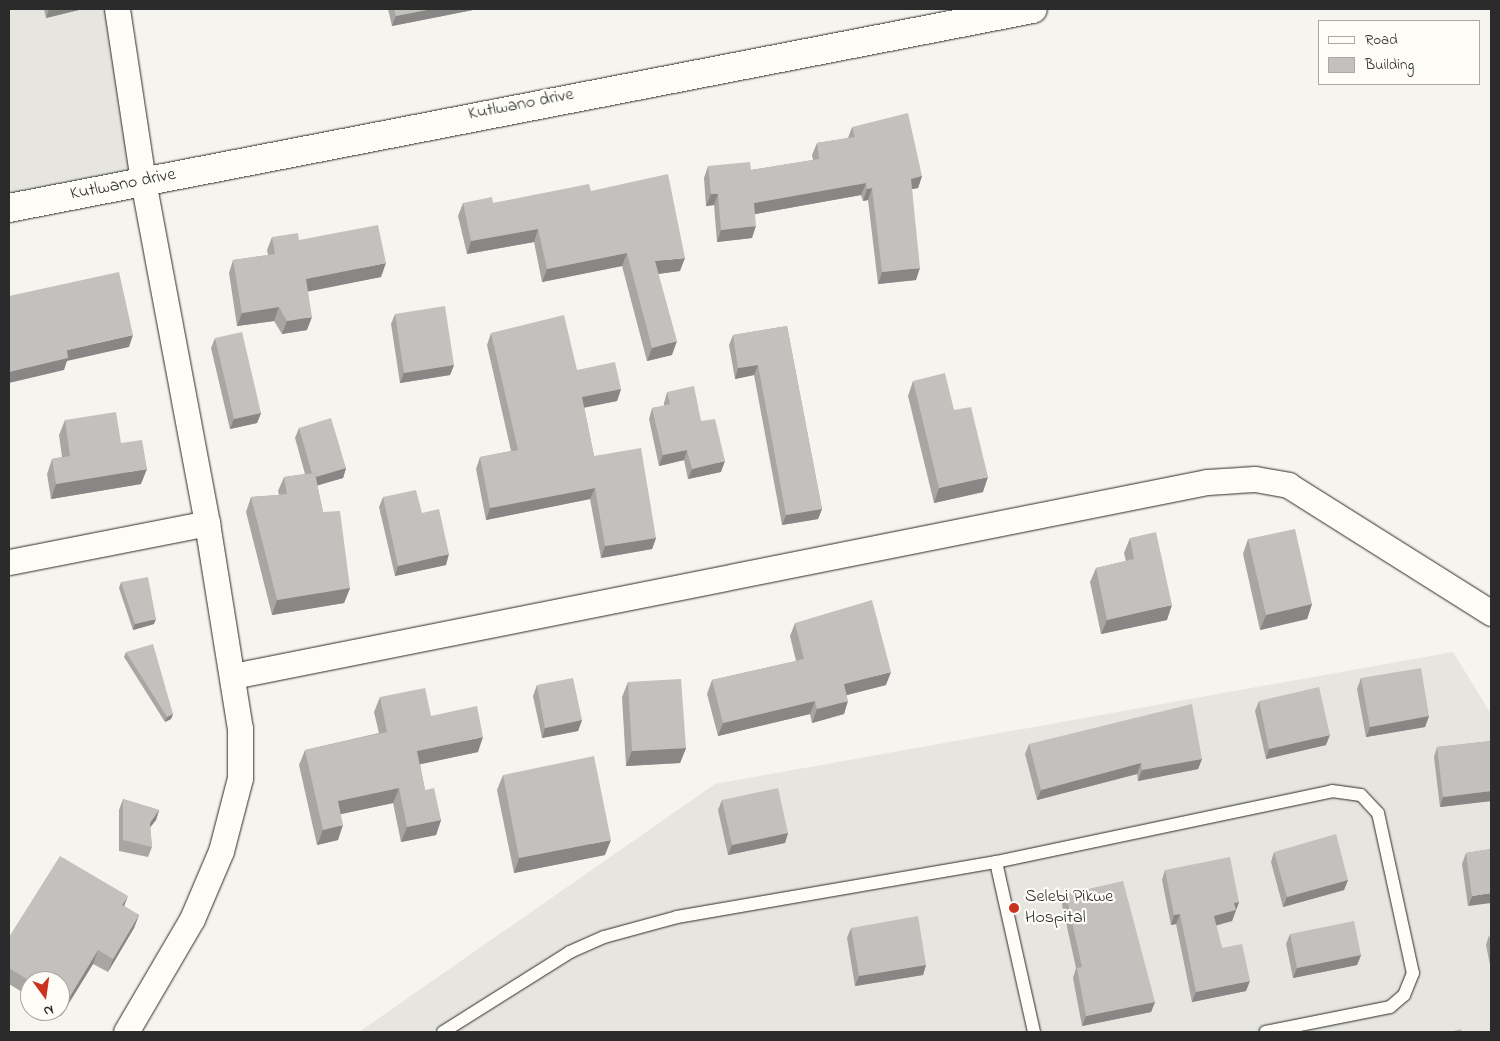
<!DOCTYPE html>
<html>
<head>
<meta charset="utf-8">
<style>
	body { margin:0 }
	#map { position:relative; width:1500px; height:1041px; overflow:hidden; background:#f5f4ef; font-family:"Indie Flower",sans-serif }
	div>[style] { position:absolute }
	.built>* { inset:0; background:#e6e5e0 }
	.roads { filter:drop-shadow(0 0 1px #2b2b2b) drop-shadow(0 0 1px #2b2b2b) }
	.service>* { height:12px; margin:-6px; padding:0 6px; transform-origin:6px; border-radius:6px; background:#fdfcf7 }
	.minor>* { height:25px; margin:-12.5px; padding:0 12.5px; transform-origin:12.5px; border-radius:12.5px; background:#fdfcf7 }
	.tertiary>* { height:28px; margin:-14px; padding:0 14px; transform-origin:14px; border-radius:14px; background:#fdfcf7 }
	.wall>* { inset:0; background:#a7a6a3 }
	.shaded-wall>* { inset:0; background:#888785 }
	.building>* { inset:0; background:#c2c1be }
	.dots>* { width:14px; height:14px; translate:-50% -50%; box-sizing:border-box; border:2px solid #fdfcf7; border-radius:50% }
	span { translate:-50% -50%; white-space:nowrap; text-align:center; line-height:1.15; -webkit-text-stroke:4.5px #fdfcf7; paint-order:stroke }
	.street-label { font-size:18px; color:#2b2b2b }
	.poi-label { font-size:18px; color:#2b2b2b }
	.left { translate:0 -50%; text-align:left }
	.frame { position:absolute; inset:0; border:10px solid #2b2b2b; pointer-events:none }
	.legend { position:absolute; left:1318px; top:20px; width:162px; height:65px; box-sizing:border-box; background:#fdfcf7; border:1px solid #a9a8a5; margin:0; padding:6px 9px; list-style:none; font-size:15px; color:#2b2b2b }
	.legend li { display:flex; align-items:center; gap:10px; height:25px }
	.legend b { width:25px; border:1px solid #a9a8a5 }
	.north { position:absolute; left:20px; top:971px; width:50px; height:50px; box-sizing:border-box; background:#fdfcf7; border:1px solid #a9a8a5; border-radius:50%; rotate:166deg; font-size:14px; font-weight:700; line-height:20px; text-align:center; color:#2b2b2b }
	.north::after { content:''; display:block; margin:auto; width:18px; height:22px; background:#c8321e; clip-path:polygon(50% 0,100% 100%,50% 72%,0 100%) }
</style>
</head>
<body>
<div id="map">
	<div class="built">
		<i style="clip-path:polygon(9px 9px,111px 9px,143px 181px,9px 208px)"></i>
		<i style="clip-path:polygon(1453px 652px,1491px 714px,1491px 1032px,359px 1032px,715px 784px)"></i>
	</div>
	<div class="roads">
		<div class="service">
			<i style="left:996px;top:862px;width:174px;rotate:77.4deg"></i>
			<i style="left:443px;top:1032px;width:150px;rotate:-32.2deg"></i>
			<i style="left:570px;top:952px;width:37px;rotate:-24deg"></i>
			<i style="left:604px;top:937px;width:76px;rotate:-15.3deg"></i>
			<i style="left:677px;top:917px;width:324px;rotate:-9.8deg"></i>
			<i style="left:996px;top:862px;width:343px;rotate:-11.9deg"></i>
			<i style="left:1332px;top:791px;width:29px;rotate:8deg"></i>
			<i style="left:1361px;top:795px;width:25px;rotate:47deg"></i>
			<i style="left:1378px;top:813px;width:164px;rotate:77.7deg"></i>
			<i style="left:1413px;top:973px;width:24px;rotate:112deg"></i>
			<i style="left:1404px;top:995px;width:18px;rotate:139deg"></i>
			<i style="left:1390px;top:1007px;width:127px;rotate:168.7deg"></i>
		</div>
		<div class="minor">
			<i style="left:117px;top:9px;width:174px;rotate:81.4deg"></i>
			<i style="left:143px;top:181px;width:348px;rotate:79.4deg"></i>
			<i style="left:207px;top:523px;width:208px;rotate:80.9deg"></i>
			<i style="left:240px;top:728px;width:50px;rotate:90deg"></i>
			<i style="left:240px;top:778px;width:75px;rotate:104.6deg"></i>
			<i style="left:221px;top:851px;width:74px;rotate:113.1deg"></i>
			<i style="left:192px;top:919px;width:131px;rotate:120.3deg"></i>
			<i style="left:9px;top:562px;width:202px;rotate:-11.1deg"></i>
			<i style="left:233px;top:676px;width:993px;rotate:-11.26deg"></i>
			<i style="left:1207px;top:482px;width:48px;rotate:-3.6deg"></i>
			<i style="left:1255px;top:479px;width:34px;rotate:10deg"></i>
			<i style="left:1288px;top:485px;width:240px;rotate:32.2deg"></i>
		</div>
		<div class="tertiary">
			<i style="left:9px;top:208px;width:1043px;rotate:-11deg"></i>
		</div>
	</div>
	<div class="wall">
		<i style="clip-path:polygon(44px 9px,83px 9px,46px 18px)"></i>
		<i style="clip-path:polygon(388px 9px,478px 9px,392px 26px)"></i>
		<i style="clip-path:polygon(852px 127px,922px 176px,918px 188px,912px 189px,916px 280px,878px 284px,868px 200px,863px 201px,861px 195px,755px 214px,752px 238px,717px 242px,714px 205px,706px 206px,704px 178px,708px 166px,751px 170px,813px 160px,812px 155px,817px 143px,848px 138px)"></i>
		<i style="clip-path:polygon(591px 191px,680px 271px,658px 274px,672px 355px,647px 361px,622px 266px,542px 282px,534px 242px,467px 254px,458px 216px,463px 203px,493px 203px)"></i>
		<i style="clip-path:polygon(272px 237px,299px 240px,381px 277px,307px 291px,307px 330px,282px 334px,274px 321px,237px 326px,229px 273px,233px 260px,268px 255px,267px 250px)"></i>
		<i style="clip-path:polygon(395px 314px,454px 365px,450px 375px,400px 383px,391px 324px)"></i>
		<i style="clip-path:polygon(787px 326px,822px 509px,818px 519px,782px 525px,754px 375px,735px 379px,729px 345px,733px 335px)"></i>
		<i style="clip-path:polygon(491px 333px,621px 389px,617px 401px,584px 407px,594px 456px,656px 538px,652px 549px,601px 558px,590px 499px,486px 520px,476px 469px,480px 457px,511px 451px,487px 345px)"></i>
		<i style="clip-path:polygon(215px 338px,261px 413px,257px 423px,230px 429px,211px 348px)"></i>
		<i style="clip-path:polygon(913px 381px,954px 410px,983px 492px,934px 503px,908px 396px)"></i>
		<i style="clip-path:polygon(667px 392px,701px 421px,721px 472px,688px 479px,684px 460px,659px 466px,649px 419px,652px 408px,664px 406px,664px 403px)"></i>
		<i style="clip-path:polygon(65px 420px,141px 484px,51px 499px,47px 474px,52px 459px,62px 457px,59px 435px)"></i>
		<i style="clip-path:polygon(299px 428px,346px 468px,343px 478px,317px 485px,323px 512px,350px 588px,344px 603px,272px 615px,246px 512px,251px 497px,279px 495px,278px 491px,284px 477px,305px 474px,295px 438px)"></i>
		<i style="clip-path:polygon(383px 497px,422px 513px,446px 565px,395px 576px,379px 507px)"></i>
		<i style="clip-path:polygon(1130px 538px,1167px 620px,1101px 634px,1090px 582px,1096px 568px,1126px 561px,1124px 553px)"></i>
		<i style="clip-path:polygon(1248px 539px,1312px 604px,1307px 619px,1260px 630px,1243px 554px)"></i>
		<i style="clip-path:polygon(121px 582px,154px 624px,133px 630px,119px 588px)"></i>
		<i style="clip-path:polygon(795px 623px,886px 685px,847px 695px,844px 714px,812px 723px,810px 714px,718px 736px,707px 694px,712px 680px,796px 661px,790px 636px)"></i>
		<i style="clip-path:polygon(126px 652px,173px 714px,171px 719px,165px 722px,124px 657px)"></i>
		<i style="clip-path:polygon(1361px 678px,1429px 716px,1425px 727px,1366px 737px,1357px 689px)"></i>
		<i style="clip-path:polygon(628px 682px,686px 748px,680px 763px,626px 766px,622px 697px)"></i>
		<i style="clip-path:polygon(537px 685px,582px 720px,578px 731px,542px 738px,533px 696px)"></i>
		<i style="clip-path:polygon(380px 697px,431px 716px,478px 752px,420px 764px,425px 790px,441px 820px,436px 835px,401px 842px,393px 803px,341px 814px,338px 840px,317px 845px,299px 765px,305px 750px,379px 733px,374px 712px)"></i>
		<i style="clip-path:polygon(1259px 701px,1326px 745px,1266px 759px,1255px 711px)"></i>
		<i style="clip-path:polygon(1491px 741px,1491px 801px,1440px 807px,1434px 757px,1437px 747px)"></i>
		<i style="clip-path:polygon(1029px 744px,1202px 759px,1198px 769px,1138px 781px,1137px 774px,1037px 800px,1025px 754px)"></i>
		<i style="clip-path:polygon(503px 775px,605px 855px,514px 873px,497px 790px)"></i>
		<i style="clip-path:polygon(123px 799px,159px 810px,156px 820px,150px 827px,152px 847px,148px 857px,119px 851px,119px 810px)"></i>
		<i style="clip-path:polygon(722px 800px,788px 833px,785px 843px,728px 855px,718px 810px)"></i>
		<i style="clip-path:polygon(1491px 849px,1468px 906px,1462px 864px,1466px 853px)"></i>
		<i style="clip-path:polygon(1274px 852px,1348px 880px,1344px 890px,1283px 907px,1271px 862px)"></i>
		<i style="clip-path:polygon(1165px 870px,1239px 902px,1232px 921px,1216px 925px,1222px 948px,1246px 991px,1192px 1002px,1176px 924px,1171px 925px,1162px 880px)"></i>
		<i style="clip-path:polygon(1066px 894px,1155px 1002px,1151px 1012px,1082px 1026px,1073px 978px,1076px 968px,1062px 904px)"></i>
		<i style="clip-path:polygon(124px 906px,139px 915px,134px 928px,108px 972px,93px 964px,61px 1016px,52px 1011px,60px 1011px,60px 981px,30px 981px,30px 997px,9px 984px,9px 937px)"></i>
		<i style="clip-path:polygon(851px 928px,926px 965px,923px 975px,855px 986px,847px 938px)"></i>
		<i style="clip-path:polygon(1290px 934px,1361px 955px,1357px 965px,1293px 978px,1286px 944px)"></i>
		<i style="clip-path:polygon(1489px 935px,1491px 943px,1491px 970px,1486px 945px)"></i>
	</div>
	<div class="shaded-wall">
		<i style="clip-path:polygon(49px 9px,83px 9px,46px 18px)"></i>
		<i style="clip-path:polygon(432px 9px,478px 9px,392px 26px,396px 16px)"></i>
		<i style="clip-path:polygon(922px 176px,918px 188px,907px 190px,911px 179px)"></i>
		<i style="clip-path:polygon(866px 183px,861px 195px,750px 215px,754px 203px)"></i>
		<i style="clip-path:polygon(872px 188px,868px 200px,863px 201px,867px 189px)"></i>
		<i style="clip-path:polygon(711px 194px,718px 194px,714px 205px,706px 206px)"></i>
		<i style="clip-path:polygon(756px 226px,752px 238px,717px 242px,721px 230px)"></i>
		<i style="clip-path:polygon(538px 229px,534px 242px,467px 254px,471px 241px)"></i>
		<i style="clip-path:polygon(627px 253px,622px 266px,542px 282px,547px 269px)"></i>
		<i style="clip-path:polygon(685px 258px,680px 271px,650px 275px,655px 261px)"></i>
		<i style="clip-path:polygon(386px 263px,381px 277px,301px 293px,306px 279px)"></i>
		<i style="clip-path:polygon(920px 268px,916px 280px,878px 284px,882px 272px)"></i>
		<i style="clip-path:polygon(279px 307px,274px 321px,237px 326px,242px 313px)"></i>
		<i style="clip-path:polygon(312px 317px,307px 330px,282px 334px,287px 321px)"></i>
		<i style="clip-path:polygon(133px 335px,129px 347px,67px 361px,64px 370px,9px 383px,9px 372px,67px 350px)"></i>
		<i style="clip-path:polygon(677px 341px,672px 355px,647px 361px,652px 348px)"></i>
		<i style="clip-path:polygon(454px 365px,450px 375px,400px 383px,404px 373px)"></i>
		<i style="clip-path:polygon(758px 365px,754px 375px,735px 379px,738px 368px)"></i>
		<i style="clip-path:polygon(621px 389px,617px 401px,578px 409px,582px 397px)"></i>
		<i style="clip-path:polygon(261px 413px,257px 423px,230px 429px,234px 419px)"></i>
		<i style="clip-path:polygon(687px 450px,684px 460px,659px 466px,663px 455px)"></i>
		<i style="clip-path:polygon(725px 461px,721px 472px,688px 479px,692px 469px)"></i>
		<i style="clip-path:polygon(346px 468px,343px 478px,309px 488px,313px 477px)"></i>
		<i style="clip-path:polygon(147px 469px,141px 484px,51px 499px,56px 484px)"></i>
		<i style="clip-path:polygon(988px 477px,983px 492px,934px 503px,939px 488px)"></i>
		<i style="clip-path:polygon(595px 488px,590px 499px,486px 520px,490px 508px)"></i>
		<i style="clip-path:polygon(822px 509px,818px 519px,782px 525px,786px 515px)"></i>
		<i style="clip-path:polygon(656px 538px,652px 549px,601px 558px,605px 546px)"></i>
		<i style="clip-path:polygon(449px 554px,446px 565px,395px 576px,398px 566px)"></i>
		<i style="clip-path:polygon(350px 588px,344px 603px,272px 615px,277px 600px)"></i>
		<i style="clip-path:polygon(1312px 604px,1307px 619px,1260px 630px,1266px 615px)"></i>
		<i style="clip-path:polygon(1172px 605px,1167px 620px,1101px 634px,1107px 620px)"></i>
		<i style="clip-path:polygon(156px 619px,154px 624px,133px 630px,135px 624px)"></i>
		<i style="clip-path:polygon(891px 672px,886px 685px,839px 697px,844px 684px)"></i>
		<i style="clip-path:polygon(815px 701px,810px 714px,718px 736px,723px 723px)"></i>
		<i style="clip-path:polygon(848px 701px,844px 714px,812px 723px,817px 709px)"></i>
		<i style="clip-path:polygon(173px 714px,171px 719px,165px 722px,167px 717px)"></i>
		<i style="clip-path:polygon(1429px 716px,1425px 727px,1366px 737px,1370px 727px)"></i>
		<i style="clip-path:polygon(582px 720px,578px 731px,542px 738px,545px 728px)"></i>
		<i style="clip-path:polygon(1330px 735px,1326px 745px,1266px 759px,1269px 749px)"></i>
		<i style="clip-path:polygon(483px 737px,478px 752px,412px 766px,417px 751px)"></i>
		<i style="clip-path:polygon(686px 748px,680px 763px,626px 766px,632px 751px)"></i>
		<i style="clip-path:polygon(1202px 759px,1198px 769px,1138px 781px,1142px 770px)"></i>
		<i style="clip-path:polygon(1141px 763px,1137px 774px,1037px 800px,1041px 790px)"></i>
		<i style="clip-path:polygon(399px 788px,393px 803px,332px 816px,338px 801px)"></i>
		<i style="clip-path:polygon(1491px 791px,1491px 801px,1440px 807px,1443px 797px)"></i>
		<i style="clip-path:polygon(159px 810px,156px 820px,146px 833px,150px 823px)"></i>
		<i style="clip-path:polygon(441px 820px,436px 835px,401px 842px,407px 827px)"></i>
		<i style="clip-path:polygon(343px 825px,338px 840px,317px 845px,323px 830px)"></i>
		<i style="clip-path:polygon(788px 833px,785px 843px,728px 855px,732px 845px)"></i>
		<i style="clip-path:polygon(611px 840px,605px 855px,514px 873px,519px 858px)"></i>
		<i style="clip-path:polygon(1348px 880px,1344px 890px,1283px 907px,1287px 897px)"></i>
		<i style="clip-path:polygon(1491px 893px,1491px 903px,1468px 906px,1472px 896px)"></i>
		<i style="clip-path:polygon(128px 896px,123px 909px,122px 905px)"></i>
		<i style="clip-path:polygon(1239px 902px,1232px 921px,1211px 927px,1214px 916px,1234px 903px)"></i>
		<i style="clip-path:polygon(1180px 914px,1176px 924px,1171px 925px,1174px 915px)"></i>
		<i style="clip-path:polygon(139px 915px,134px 928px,108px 972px,113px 959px)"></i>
		<i style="clip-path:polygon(98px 950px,93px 964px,61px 1016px,66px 1003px)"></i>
		<i style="clip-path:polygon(1361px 955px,1357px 965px,1293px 978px,1297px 968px)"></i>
		<i style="clip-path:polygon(926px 965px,923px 975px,855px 986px,859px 976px)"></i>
		<i style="clip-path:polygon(1250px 981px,1246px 991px,1192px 1002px,1196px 992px)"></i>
		<i style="clip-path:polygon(1155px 1002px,1151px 1012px,1082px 1026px,1086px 1016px)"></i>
	</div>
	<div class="building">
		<i style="clip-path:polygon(394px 9px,432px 9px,396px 16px)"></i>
		<i style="clip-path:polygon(908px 113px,922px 176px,911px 179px,920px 268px,882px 272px,872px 188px,867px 189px,866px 183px,754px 203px,756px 226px,721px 230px,718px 194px,711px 194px,708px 166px,750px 162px,751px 170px,819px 159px,817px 143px,855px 137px,852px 127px)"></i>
		<i style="clip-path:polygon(668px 174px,685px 258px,655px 261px,677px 341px,652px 348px,627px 253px,547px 269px,538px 229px,471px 241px,463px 203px,492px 197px,493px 203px,589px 184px,591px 191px)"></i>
		<i style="clip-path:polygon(378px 225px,386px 263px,306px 279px,312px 317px,287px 321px,279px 307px,242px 313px,233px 260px,275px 254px,272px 237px,298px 233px,299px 240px)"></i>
		<i style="clip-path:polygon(119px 272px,133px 335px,67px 350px,68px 358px,9px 372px,9px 296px)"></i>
		<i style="clip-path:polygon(445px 306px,454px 365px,404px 373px,395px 314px)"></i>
		<i style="clip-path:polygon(564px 315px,577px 370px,615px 362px,621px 389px,582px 397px,594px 456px,641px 448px,656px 538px,605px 546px,595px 488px,490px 508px,480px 457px,518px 450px,491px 333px)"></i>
		<i style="clip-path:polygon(787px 326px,822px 509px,786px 515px,758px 365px,738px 368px,733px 335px)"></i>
		<i style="clip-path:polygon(242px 332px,261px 413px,234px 419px,215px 338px)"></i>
		<i style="clip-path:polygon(945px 373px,954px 410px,971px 407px,988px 477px,939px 488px,913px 381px)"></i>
		<i style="clip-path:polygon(694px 386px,701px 421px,715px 419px,725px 461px,692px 469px,687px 450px,663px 455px,652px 408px,670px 404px,667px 392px)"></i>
		<i style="clip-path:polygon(116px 412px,121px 443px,142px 440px,147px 469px,56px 484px,52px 459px,70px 456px,65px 420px)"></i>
		<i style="clip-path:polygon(331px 418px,346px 468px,316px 477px,315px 473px,312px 473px,299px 428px)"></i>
		<i style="clip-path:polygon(315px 473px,323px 512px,340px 511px,350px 588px,277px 600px,251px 497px,287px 494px,284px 477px)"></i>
		<i style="clip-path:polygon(416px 490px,422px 513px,439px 509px,449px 554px,398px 566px,383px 497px)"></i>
		<i style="clip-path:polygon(1295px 529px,1312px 604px,1266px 615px,1248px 539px)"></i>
		<i style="clip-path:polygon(1156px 532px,1172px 605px,1107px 620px,1096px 568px,1134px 559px,1130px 538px)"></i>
		<i style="clip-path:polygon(148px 577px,156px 619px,135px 624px,121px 582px)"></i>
		<i style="clip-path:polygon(872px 600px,891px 672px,844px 684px,848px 701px,817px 709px,815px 701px,723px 723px,712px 680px,804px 659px,795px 623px)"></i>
		<i style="clip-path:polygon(153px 644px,173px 714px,167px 717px,126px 652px)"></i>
		<i style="clip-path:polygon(1421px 668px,1429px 716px,1370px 727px,1361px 678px)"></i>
		<i style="clip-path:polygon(573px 678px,582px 720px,545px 728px,537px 685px)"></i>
		<i style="clip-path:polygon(681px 679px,686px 748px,632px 751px,628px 682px)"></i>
		<i style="clip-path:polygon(1319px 687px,1330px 735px,1269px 749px,1259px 701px)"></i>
		<i style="clip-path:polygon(425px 688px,431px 716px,477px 706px,483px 737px,417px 751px,425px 790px,434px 788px,441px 820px,407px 827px,399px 788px,338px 801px,343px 825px,323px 830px,305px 750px,387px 732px,380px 697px)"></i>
		<i style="clip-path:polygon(1192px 704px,1202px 759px,1142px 770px,1141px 763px,1041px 790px,1029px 744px)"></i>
		<i style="clip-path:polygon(1491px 741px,1491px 791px,1443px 797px,1437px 747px)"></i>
		<i style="clip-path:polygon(594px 756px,611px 840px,519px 858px,503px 775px)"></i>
		<i style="clip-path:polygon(778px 788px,788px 833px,732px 845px,722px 800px)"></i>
		<i style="clip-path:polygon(123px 799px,159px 810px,150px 823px,152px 847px,123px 840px)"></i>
		<i style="clip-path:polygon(1336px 834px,1348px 880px,1287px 897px,1274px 852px)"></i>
		<i style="clip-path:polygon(1491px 849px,1491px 893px,1472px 896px,1466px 853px)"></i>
		<i style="clip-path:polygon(60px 856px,128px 896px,122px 905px,139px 915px,113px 959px,98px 950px,66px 1003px,60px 999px,60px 981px,30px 981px,9px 968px,9px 937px)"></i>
		<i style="clip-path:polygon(1230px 857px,1239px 902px,1234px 903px,1236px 910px,1214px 916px,1222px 948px,1242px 944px,1250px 981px,1196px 992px,1180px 914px,1174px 915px,1165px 870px)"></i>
		<i style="clip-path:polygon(1123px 881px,1155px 1002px,1086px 1016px,1077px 968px,1082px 967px,1066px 894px)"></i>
		<i style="clip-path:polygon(918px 916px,926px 965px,859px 976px,851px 928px)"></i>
		<i style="clip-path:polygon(1354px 921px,1361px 955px,1297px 968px,1290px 934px)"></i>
		<i style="clip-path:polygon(1461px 1029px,1462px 1032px,1449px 1032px)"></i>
	</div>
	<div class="dots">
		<i style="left:1014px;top:908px;background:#c8321e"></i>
	</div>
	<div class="street-label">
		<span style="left:521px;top:105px;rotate:-11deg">Kutlwano drive</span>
		<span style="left:123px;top:185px;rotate:-11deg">Kutlwano drive</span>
	</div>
	<div class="poi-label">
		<span class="left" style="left:1025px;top:908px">Selebi Pikwe<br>Hospital</span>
	</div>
	<div class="frame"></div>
	<ul class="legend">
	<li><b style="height:6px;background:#fdfcf7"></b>Road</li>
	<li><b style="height:14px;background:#c2c1be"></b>Building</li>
	</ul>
	<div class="north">N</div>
</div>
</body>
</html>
